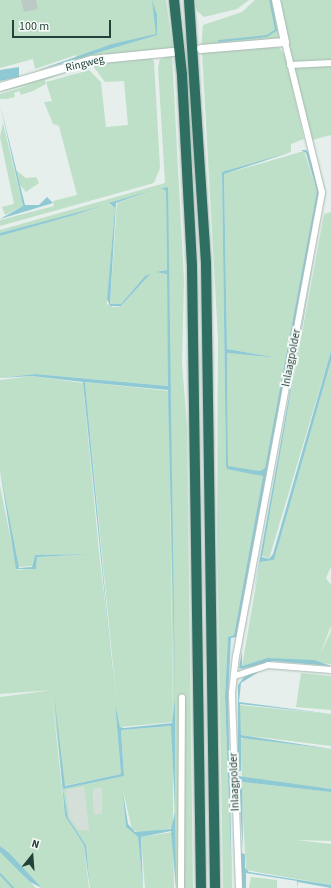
<!DOCTYPE html>
<html>
<head>
<meta charset="utf-8">
<style>
	body { margin:0 }
	#map { position:relative; width:331px; height:888px; overflow:hidden; background:#e6efeb; font-family:"Source Sans 3",sans-serif }
	div>[style] { position:absolute }
	.built>* { inset:0; background:#d4dfda }
	.green>* { inset:0; background:#bfe0c8 }
	.water>* { inset:0; background:#8ec9d4 }
	.stream>* { height:2px; margin:-1px; padding:0 1px; transform-origin:1px; border-radius:1px; background:#8ec9d4 }
	.building>* { inset:0; background:#bbcac4 }
	.roads { filter:drop-shadow(0 0 1px #a8b8b2) drop-shadow(0 0 1px #a8b8b2) }
	.street>* { height:5.5px; margin:-2.75px; padding:0 2.75px; transform-origin:2.75px; border-radius:2.75px; background:#fff }
	.secondary>* { height:8px; margin:-4px; padding:0 4px; transform-origin:4px; border-radius:4px; background:#fff }
	.highway>* { height:10px; margin:-5px; padding:0 5px; transform-origin:5px; border-radius:5px; background:#2f6f62 }
	span { translate:-50% -50%; white-space:nowrap; text-align:center; line-height:1.15; -webkit-text-stroke:4px #f7fbf9; paint-order:stroke }
	.street-label { font-size:11px; color:#24423a }
	.north { position:absolute; left:12px; top:836px; width:40px; height:40px; -webkit-text-stroke:3px #f7fbf9; paint-order:stroke; rotate:17deg; font-size:11px; font-weight:700; line-height:16px; text-align:center; color:#24423a }
	.north::after { content:''; display:block; margin:auto; width:14px; height:18px; background:#24423a; clip-path:polygon(50% 0,100% 100%,50% 72%,0 100%) }
	.scale { position:absolute; left:12px; top:20px; width:99px; height:18px; box-sizing:border-box; border:2px solid #24423a; border-top:0; padding-left:5px; font-size:12px; line-height:14px; white-space:nowrap; color:#24423a; -webkit-text-stroke:3px #f7fbf9; paint-order:stroke }
</style>
</head>
<body>
<div id="map">
	<div class="built">
		<i style="clip-path:polygon(85px 787px,89px 830px,79px 830px,70px 818px,66px 790px)"></i>
		<i style="clip-path:polygon(103px 788px,102px 814px,94px 814px,93px 789px)"></i>
	</div>
	<div class="green">
		<i style="clip-path:polygon(0 0,166px 0,173px 50px,77px 61px,76px 55px,35px 69px,33px 59px,0 68px)"></i>
		<i style="clip-path:polygon(195px 0,249px 0,237px 9px,204px 17px,197px 11px)"></i>
		<i style="clip-path:polygon(255px 0,273px 0,279px 38px,201px 48px,203px 25px,242px 12px)"></i>
		<i style="clip-path:polygon(278px 0,331px 0,331px 135px,312px 140px)"></i>
		<i style="clip-path:polygon(278px 46px,285px 55px,304px 139px,291px 144px,291px 152px,222px 174px,226px 465px,263px 476px,234px 635px,228px 637px,225px 696px,232px 888px,223px 888px,217px 531px,218px 339px,202px 52px)"></i>
		<i style="clip-path:polygon(evenodd,172px 55px,184px 281px,182px 363px,187px 425px,193px 888px,176px 888px,175px 880px,167px 187px,161px 188px,166px 191px,167px 270px,160px 271px,167px 274px,167px 278px,169px 386px,35px 374px,0 378px,0 236px,101px 207px,0 233px,0 230px,165px 183px,158px 67px,160px 59px,172px 55px,153px 190px,117px 203px,110px 304px,121px 304px,145px 276px,151px 273px,121px 306px,113px 307px,107px 304px,107px 302px,115px 208px,109px 204px,153px 190px)"></i>
		<i style="clip-path:polygon(151px 58px,154px 61px,160px 168px,154px 183px,0 226px,0 220px,54px 206px,53px 201px,77px 195px,59px 126px,53px 124px,44px 102px,52px 101px,46px 82px,86px 71px,81px 67px,45px 80px,46px 84px,33px 91px,21px 95px,19px 91px,14px 93px,15px 97px,7px 99px,0 99px,0 94px,33px 84px,0 92px,0 89px,84px 65px,101px 82px,106px 127px,128px 125px,124px 81px,105px 82px,93px 66px,95px 62px)"></i>
		<i style="clip-path:polygon(3px 123px,23px 206px,5px 215px,2px 207px,14px 204px,0 137px)"></i>
		<i style="clip-path:polygon(304px 151px,317px 191px,265px 469px,260px 471px,233px 468px,228px 466px,227px 353px,279px 358px,227px 349px,224px 174px)"></i>
		<i style="clip-path:polygon(16px 170px,26px 178px,36px 177px,39px 183px,26px 192px,20px 185px)"></i>
		<i style="clip-path:polygon(331px 212px,331px 351px,269px 559px,261px 555px,324px 214px)"></i>
		<i style="clip-path:polygon(331px 361px,331px 567px,326px 578px,331px 585px,331px 626px,320px 655px,331px 631px,331px 664px,267px 658px,242px 666px,260px 562px,274px 560px)"></i>
		<i style="clip-path:polygon(32px 376px,83px 383px,99px 552px,116px 696px,85px 382px,169px 391px,173px 722px,120px 727px,115px 703px,121px 774px,63px 786px,52px 696px,65px 816px,84px 845px,89px 888px,42px 888px,0 846px,0 697px,53px 690px,0 694px,0 486px,17px 570px,36px 568px,37px 557px,94px 554px,35px 555px,32px 566px,18px 567px,0 471px,0 380px)"></i>
		<i style="clip-path:polygon(301px 673px,331px 676px,331px 710px,296px 707px)"></i>
		<i style="clip-path:polygon(239px 705px,331px 714px,331px 746px,241px 735px)"></i>
		<i style="clip-path:polygon(evenodd,173px 726px,173px 828px,141px 833px,132px 830px,122px 786px,126px 827px,138px 837px,143px 888px,90px 888px,86px 845px,68px 818px,63px 789px,124px 776px,121px 730px,173px 726px,84px 787px,89px 830px,79px 830px,70px 818px,66px 790px,84px 787px,173px 726px,102px 788px,102px 814px,94px 814px,93px 789px,102px 788px)"></i>
		<i style="clip-path:polygon(244px 738px,331px 749px,331px 789px,242px 779px,240px 740px)"></i>
		<i style="clip-path:polygon(244px 782px,331px 792px,331px 841px,296px 840px,331px 844px,331px 885px,246px 870px,241px 783px)"></i>
		<i style="clip-path:polygon(173px 832px,174px 888px,145px 888px,141px 837px)"></i>
		<i style="clip-path:polygon(0 852px,5px 856px,36px 888px,0 888px)"></i>
		<i style="clip-path:polygon(251px 877px,277px 880px,277px 888px,249px 888px)"></i>
	</div>
	<div class="water">
		<i style="clip-path:polygon(152px 0,157px 15px,157px 35px,36px 71px,112px 44px,156px 34px)"></i>
		<i style="clip-path:polygon(19px 67px,19px 77px,0 81px,0 70px)"></i>
		<i style="clip-path:polygon(0 104px,25px 205px,39px 205px,47px 197px,53px 203px,0 219px,23px 206px)"></i>
		<i style="clip-path:polygon(301px 150px,306px 150px,308px 152px,319px 190px,239px 621px,236px 637px,231px 638px,228px 697px,232px 888px,225px 696px,228px 637px,234px 635px,263px 476px,227px 469px,226px 465px,222px 174px,222px 172px,291px 152px,224px 174px,227px 349px,279px 358px,227px 353px,228px 466px,260px 471px,265px 468px,317px 191px,306px 153px)"></i>
		<i style="clip-path:polygon(168px 187px,175px 695px,168px 390px,85px 382px,115px 697px,83px 382px,32px 376px,0 378px,35px 374px,168px 386px,167px 274px,156px 272px,167px 270px,166px 191px,161px 188px)"></i>
		<i style="clip-path:polygon(153px 190px,116px 203px,110px 304px,121px 304px,145px 276px,151px 273px,121px 306px,110px 306px,107px 299px,115px 208px,109px 203px)"></i>
		<i style="clip-path:polygon(102px 206px,74px 215px,0 236px,0 233px)"></i>
		<i style="clip-path:polygon(321px 219px,262px 557px,269px 559px,273px 554px,331px 351px,331px 361px,274px 560px,260px 562px,254px 591px)"></i>
		<i style="clip-path:polygon(0 471px,19px 568px,32px 567px,35px 555px,94px 554px,37px 557px,36px 569px,16px 569px)"></i>
		<i style="clip-path:polygon(242px 651px,242px 666px,267px 658px,314px 660px,331px 666px,273px 661px,242px 669px,239px 668px)"></i>
		<i style="clip-path:polygon(263px 669px,241px 683px,239px 702px,331px 714px,240px 704px,241px 735px,331px 749px,241px 738px,241px 771px,238px 771px,238px 685px,244px 677px)"></i>
		<i style="clip-path:polygon(54px 695px,65px 786px,121px 774px,115px 703px,120px 727px,124px 728px,172px 723px,175px 700px,175px 808px,171px 726px,121px 730px,124px 776px,63px 789px,68px 818px,86px 845px,90px 888px,84px 845px,65px 816px)"></i>
		<i style="clip-path:polygon(238px 776px,331px 789px,331px 792px,242px 782px,243px 849px)"></i>
		<i style="clip-path:polygon(122px 786px,128px 824px,135px 832px,171px 829px,175px 812px,176px 888px,171px 831px,141px 837px,143px 888px,138px 837px,126px 827px)"></i>
		<i style="clip-path:polygon(0 846px,9px 853px,42px 888px,30px 882px,0 852px)"></i>
		<i style="clip-path:polygon(241px 853px,245px 854px,245px 868px,249px 872px,331px 885px,331px 888px,298px 882px,298px 888px,297px 881px,246px 873px,246px 888px,242px 888px)"></i>
	</div>
	<div class="stream">
		<i style="left:219px;top:41px;width:48px;rotate:-5.9deg"></i>
		<i style="left:267px;top:36px;width:11px;rotate:-34deg"></i>
		<i style="left:276px;top:30px;width:31px;rotate:-101deg"></i>
		<i style="left:0;top:874px;width:19px;rotate:47deg"></i>
	</div>
	<div class="building">
		<i style="clip-path:polygon(21px 0,36px 0,38px 9px,24px 12px)"></i>
	</div>
	<div class="roads">
		<div class="street">
			<i style="left:290px;top:65px;width:41px;rotate:-2.8deg"></i>
			<i style="left:235px;top:676px;width:35px;rotate:-18deg"></i>
			<i style="left:268px;top:665px;width:63px;rotate:4.5deg"></i>
			<i style="left:181px;top:888px;width:190px;rotate:-89.7deg"></i>
			<i style="left:239px;top:888px;width:195px;rotate:-92.1deg"></i>
			<i style="left:232px;top:693px;width:36px;rotate:-84deg"></i>
			<i style="left:236px;top:657px;width:472px;rotate:-79.5deg"></i>
			<i style="left:322px;top:193px;width:155px;rotate:-103.8deg"></i>
		</div>
		<div class="secondary">
			<i style="left:201px;top:49px;width:84px;rotate:-4.8deg"></i>
			<i style="left:285px;top:42px;width:43px;rotate:-102.1deg"></i>
			<i style="left:0;top:87px;width:96px;rotate:-16.4deg"></i>
			<i style="left:92px;top:60px;width:81px;rotate:-5.6deg"></i>
		</div>
		<div class="highway">
			<i style="left:174px;top:0;width:75px;rotate:83.9deg"></i>
			<i style="left:182px;top:75px;width:192px;rotate:87deg"></i>
			<i style="left:192px;top:267px;width:621px;rotate:89.17deg"></i>
			<i style="left:189px;top:0;width:264px;rotate:86.3deg"></i>
			<i style="left:206px;top:263px;width:625px;rotate:89.17deg"></i>
		</div>
	</div>
	<div class="street-label">
		<span style="left:85px;top:64px;rotate:-14deg">Ringweg</span>
		<span style="left:292px;top:358px;rotate:-79deg">Inlaagpolder</span>
		<span style="left:235px;top:782px;rotate:-92deg">Inlaagpolder</span>
	</div>
	<div class="north">N</div>
	<div class="scale">100 m</div>
</div>
</body>
</html>
